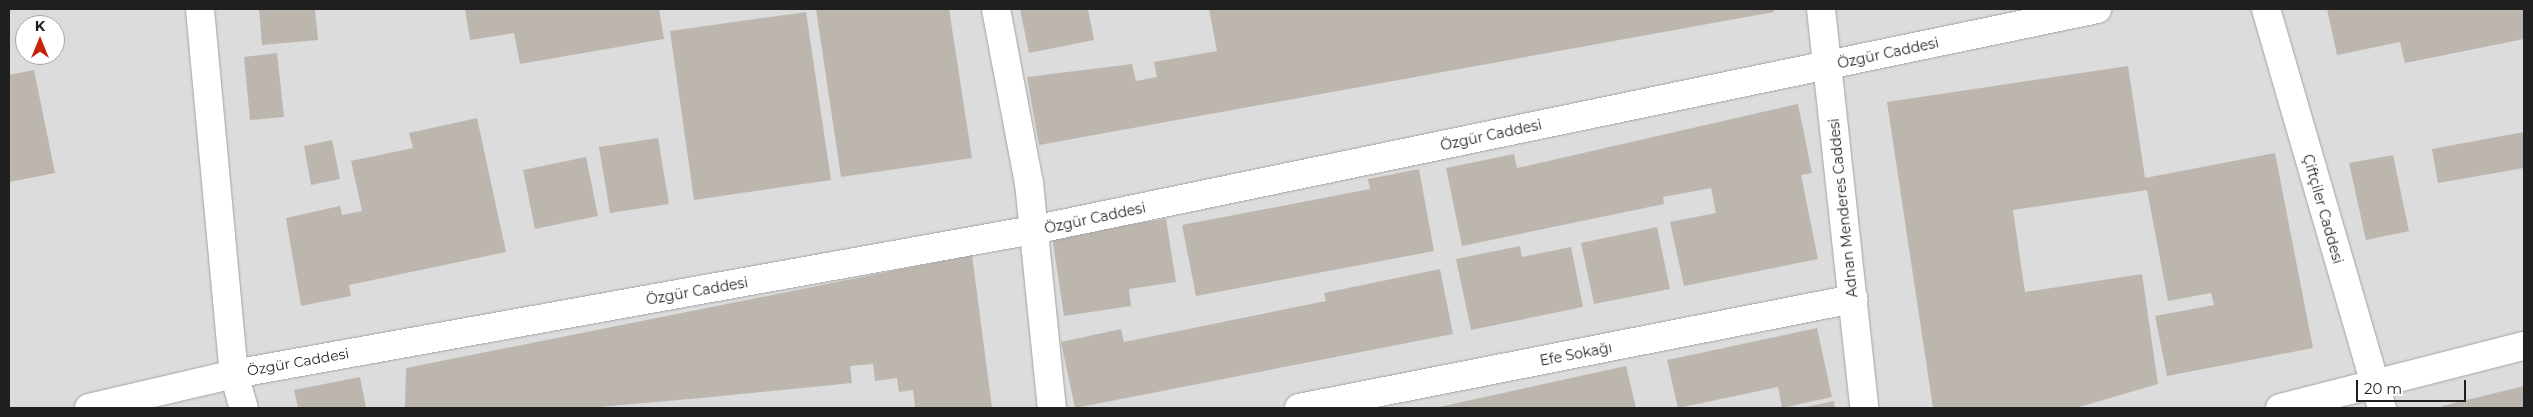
<!DOCTYPE html>
<html>
<head>
<meta charset="utf-8">
<style>
	body { margin:0 }
	#map { position:relative; width:2533px; height:417px; overflow:hidden; background:#efede6; font-family:Montserrat,sans-serif }
	div>[style] { position:absolute }
	.residential>* { inset:0; background:#dddcdc }
	.building>* { inset:0; background:#bcb6af }
	.roads { filter:drop-shadow(0 0 1px #a3a3a3) drop-shadow(0 0 1px #a3a3a3) }
	.minor>* { height:28px; margin:-14px; padding:0 14px; transform-origin:14px; border-radius:14px; background:#fff }
	.tertiary>* { height:28px; margin:-14px; padding:0 14px; transform-origin:14px; border-radius:14px; background:#fff }
	span { translate:-50% -50%; white-space:nowrap; text-align:center; line-height:1.15; -webkit-text-stroke:4px #fff; paint-order:stroke }
	.street-label { font-size:14px; color:#1f1f1f }
	.frame { position:absolute; inset:0; border:10px solid #1f1f1f; pointer-events:none }
	.north { position:absolute; left:15px; top:15px; width:50px; height:50px; box-sizing:border-box; background:#fff; border:1px solid #a5a5a5; border-radius:50%; rotate:0deg; font-size:14px; font-weight:700; line-height:20px; text-align:center; color:#1f1f1f }
	.north::after { content:''; display:block; margin:auto; width:18px; height:22px; background:#c42409; clip-path:polygon(50% 0,100% 100%,50% 72%,0 100%) }
	.scale { position:absolute; left:2356px; top:380px; width:110px; height:22px; box-sizing:border-box; border:2px solid #1f1f1f; border-top:0; padding-left:6px; font-size:15px; line-height:18px; white-space:nowrap; color:#1f1f1f; -webkit-text-stroke:4px #fff; paint-order:stroke }
</style>
</head>
<body>
<div id="map">
	<div class="residential">
		<i style="clip-path:polygon(evenodd,9px 9px,2524px 9px,2524px 408px,9px 408px,9px 9px,25px 25px,55px 25px,55px 55px,25px 55px,25px 25px)"></i>
	</div>
	<div class="building">
		<i style="clip-path:polygon(259px 9px,315px 9px,318px 40px,262px 45px)"></i>
		<i style="clip-path:polygon(465px 9px,659px 9px,664px 39px,520px 64px,514px 33px,470px 40px)"></i>
		<i style="clip-path:polygon(816px 9px,949px 9px,972px 158px,841px 177px)"></i>
		<i style="clip-path:polygon(1020px 9px,1088px 9px,1094px 40px,1029px 53px)"></i>
		<i style="clip-path:polygon(1209px 9px,1774px 9px,1774px 12px,1039px 145px,1027px 77px,1132px 64px,1136px 81px,1157px 77px,1154px 62px,1217px 51px)"></i>
		<i style="clip-path:polygon(2327px 9px,2524px 9px,2524px 39px,2405px 63px,2400px 42px,2337px 55px)"></i>
		<i style="clip-path:polygon(806px 12px,831px 180px,694px 200px,670px 31px)"></i>
		<i style="clip-path:polygon(277px 53px,284px 117px,250px 120px,244px 57px)"></i>
		<i style="clip-path:polygon(2128px 66px,2145px 178px,2275px 153px,2313px 348px,2167px 376px,2155px 316px,2214px 305px,2211px 293px,2168px 301px,2147px 190px,2013px 210px,2025px 292px,2142px 274px,2158px 384px,2076px 408px,1933px 408px,1887px 102px)"></i>
		<i style="clip-path:polygon(34px 70px,55px 173px,9px 182px,9px 75px)"></i>
		<i style="clip-path:polygon(1798px 104px,1812px 173px,1801px 175px,1818px 259px,1684px 286px,1670px 222px,1716px 213px,1711px 188px,1663px 197px,1664px 204px,1462px 246px,1446px 168px,1514px 154px,1517px 168px)"></i>
		<i style="clip-path:polygon(477px 118px,506px 252px,349px 285px,351px 296px,301px 306px,286px 218px,340px 206px,342px 215px,362px 211px,351px 161px,413px 148px,409px 133px)"></i>
		<i style="clip-path:polygon(2524px 132px,2524px 168px,2438px 183px,2432px 149px)"></i>
		<i style="clip-path:polygon(658px 138px,669px 204px,610px 213px,599px 147px)"></i>
		<i style="clip-path:polygon(332px 140px,340px 179px,311px 185px,304px 146px)"></i>
		<i style="clip-path:polygon(2393px 155px,2409px 231px,2366px 240px,2349px 163px)"></i>
		<i style="clip-path:polygon(586px 157px,598px 216px,535px 229px,523px 170px)"></i>
		<i style="clip-path:polygon(1419px 169px,1434px 251px,1196px 296px,1182px 225px,1370px 189px,1368px 179px)"></i>
		<i style="clip-path:polygon(1166px 219px,1176px 282px,1129px 289px,1131px 306px,1064px 316px,1052px 236px)"></i>
		<i style="clip-path:polygon(1657px 227px,1670px 289px,1594px 304px,1581px 243px)"></i>
		<i style="clip-path:polygon(1520px 246px,1522px 257px,1571px 247px,1583px 307px,1471px 330px,1456px 259px)"></i>
		<i style="clip-path:polygon(972px 255px,992px 408px,915px 408px,913px 390px,899px 392px,897px 378px,875px 381px,873px 364px,850px 366px,852px 383px,701px 398px,587px 408px,405px 408px,406px 368px)"></i>
		<i style="clip-path:polygon(1440px 269px,1453px 334px,1075px 408px,1061px 342px,1121px 329px,1124px 342px,1326px 301px,1324px 293px)"></i>
		<i style="clip-path:polygon(1817px 328px,1832px 397px,1782px 408px,1778px 387px,1678px 408px,1667px 360px)"></i>
		<i style="clip-path:polygon(1626px 366px,1636px 408px,1439px 408px,1439px 407px)"></i>
		<i style="clip-path:polygon(360px 377px,366px 408px,298px 408px,294px 390px)"></i>
		<i style="clip-path:polygon(2524px 386px,2524px 408px,2441px 408px,2442px 406px)"></i>
		<i style="clip-path:polygon(1834px 401px,1835px 408px,1806px 408px,1806px 407px)"></i>
	</div>
	<div class="roads">
		<div class="minor">
			<i style="left:200px;top:9px;width:367px;rotate:84.7deg"></i>
			<i style="left:234px;top:374px;width:35px;rotate:74deg"></i>
			<i style="left:996px;top:9px;width:177px;rotate:79.3deg"></i>
			<i style="left:1029px;top:183px;width:226px;rotate:84.2deg"></i>
			<i style="left:2266px;top:9px;width:416px;rotate:73.8deg"></i>
			<i style="left:89px;top:408px;width:149px;rotate:-13.2deg"></i>
			<i style="left:234px;top:374px;width:812px;rotate:-10.22deg"></i>
			<i style="left:1033px;top:230px;width:1087px;rotate:-11.73deg"></i>
			<i style="left:1299px;top:408px;width:565px;rotate:-11.13deg"></i>
			<i style="left:2280px;top:408px;width:252px;rotate:-14.3deg"></i>
		</div>
		<div class="tertiary">
			<i style="left:1821px;top:9px;width:401px;rotate:83.8deg"></i>
		</div>
	</div>
	<div class="street-label">
		<span style="left:1888px;top:53px;rotate:-12deg">Özgür Caddesi</span>
		<span style="left:1491px;top:135px;rotate:-12deg">Özgür Caddesi</span>
		<span style="left:1843px;top:208px;rotate:-96deg">Adnan Menderes Caddesi</span>
		<span style="left:2323px;top:209px;rotate:74deg">Çiftçiler Caddesi</span>
		<span style="left:1095px;top:218px;rotate:-12deg">Özgür Caddesi</span>
		<span style="left:697px;top:291px;rotate:-10deg">Özgür Caddesi</span>
		<span style="left:1576px;top:354px;rotate:-11deg">Efe Sokağı</span>
		<span style="left:298px;top:362px;rotate:-10deg">Özgür Caddesi</span>
	</div>
	<div class="frame"></div>
	<div class="north">K</div>
	<div class="scale">20 m</div>
</div>
</body>
</html>
